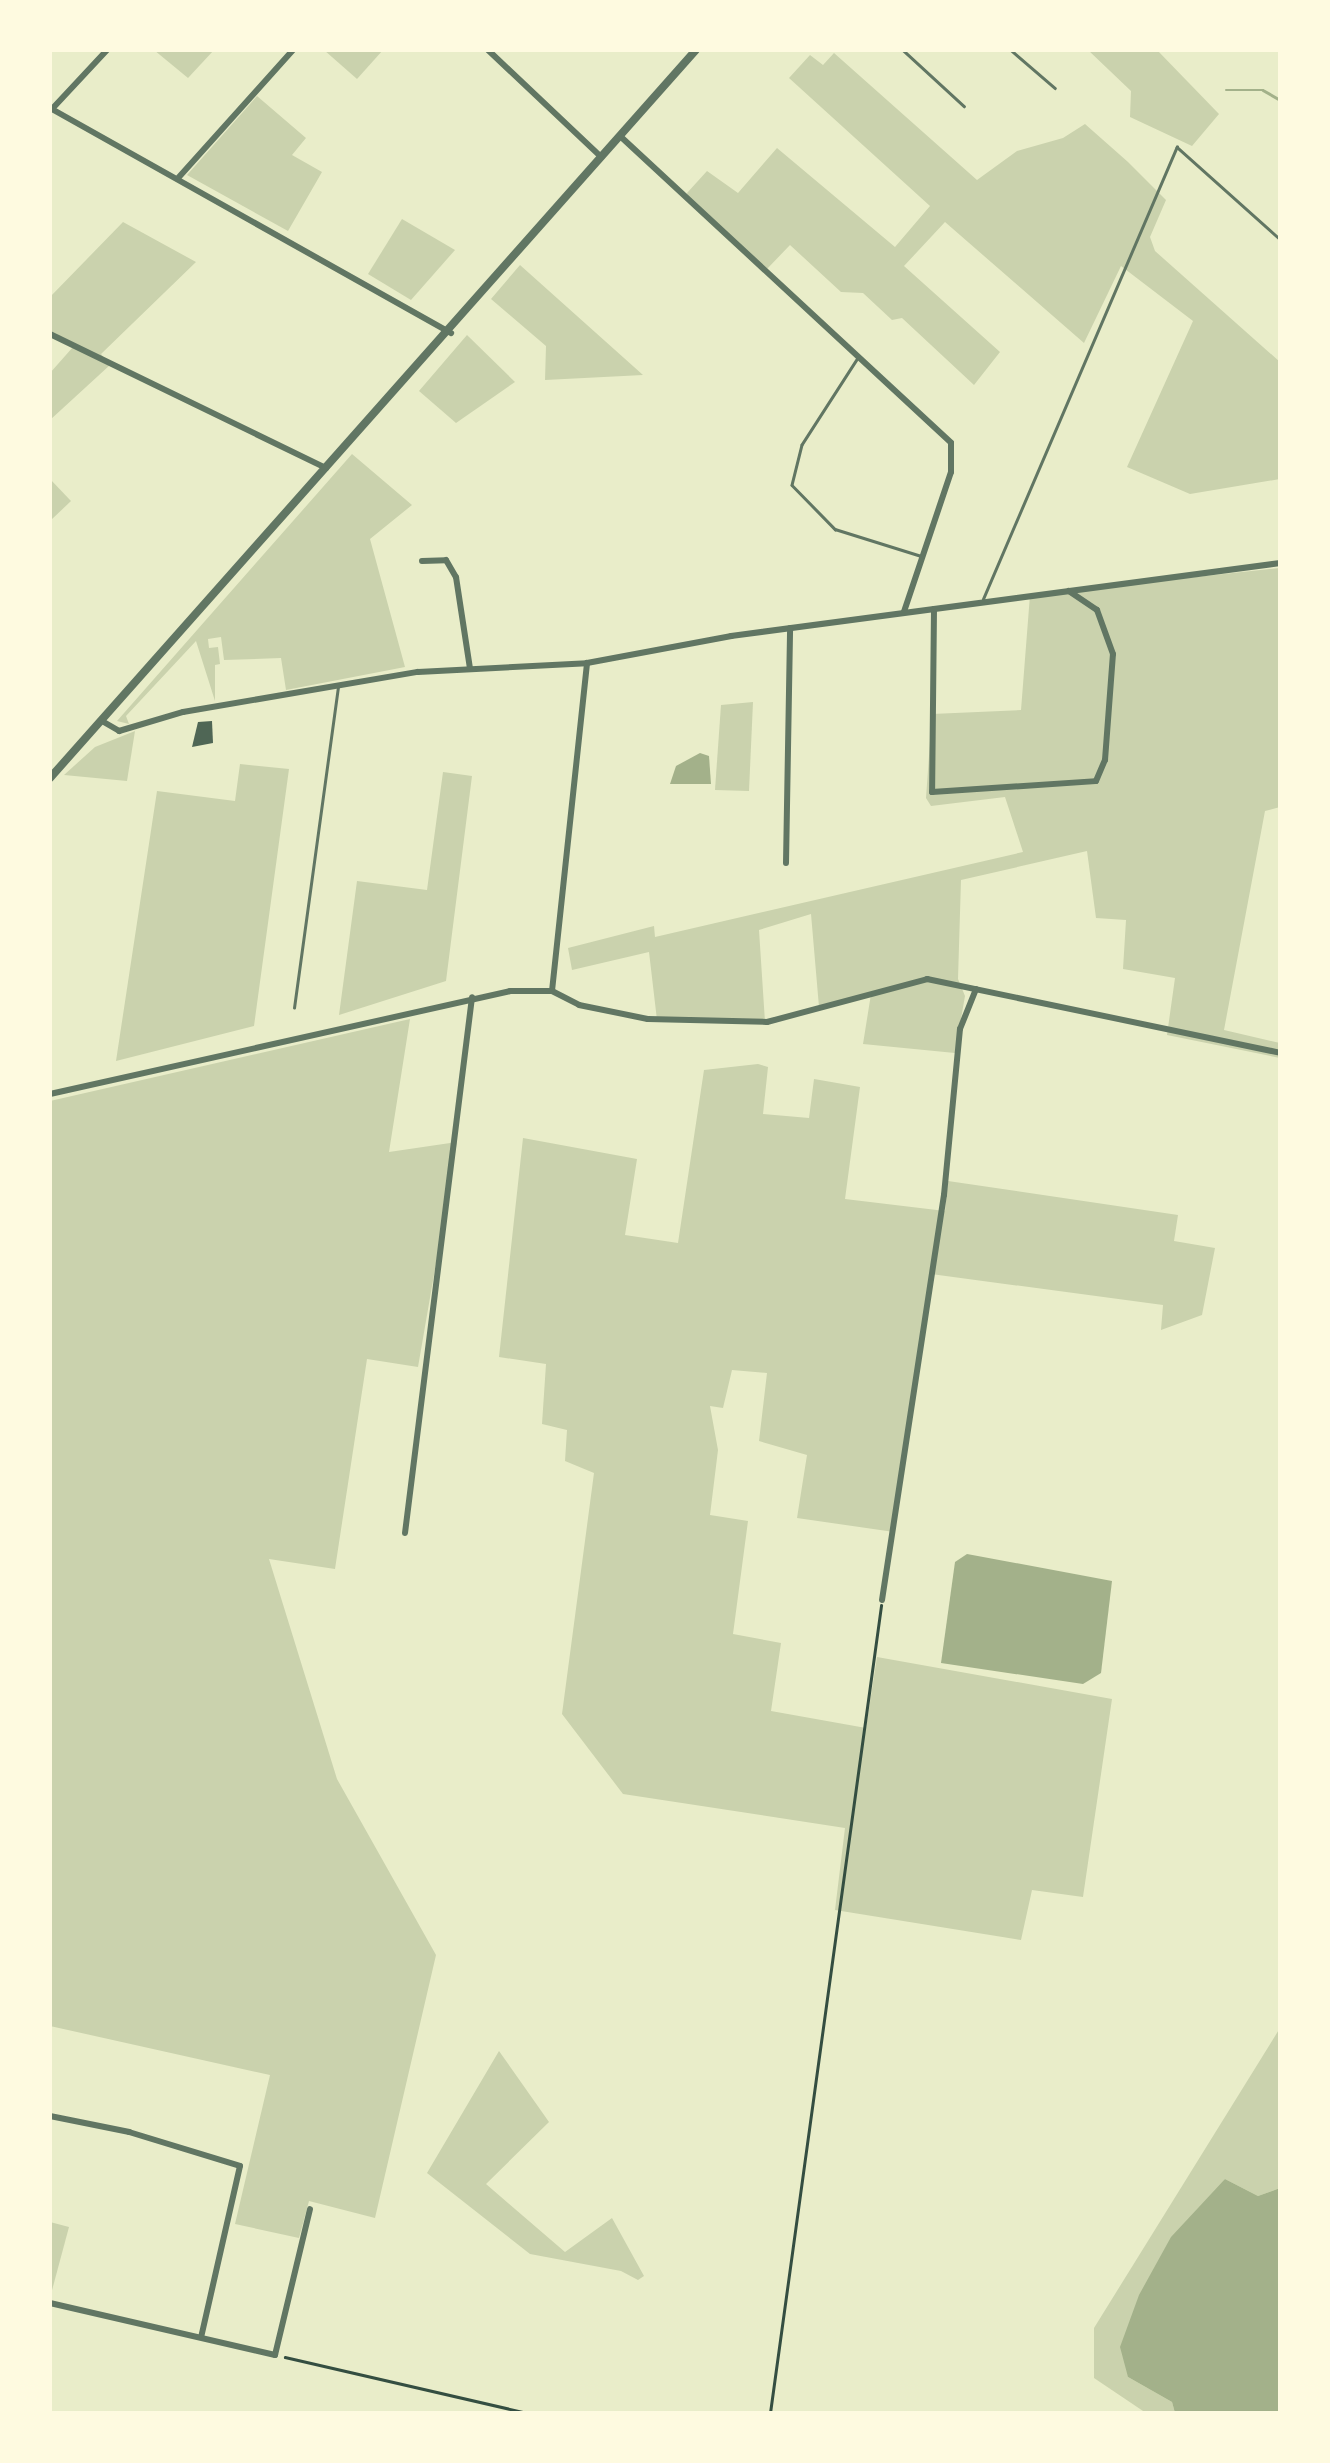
<!DOCTYPE html>
<html>
<head>
<meta charset="utf-8">
<style>
	body { margin:0 }
	#map { position:relative; width:1330px; height:2463px; overflow:hidden; background:#e9edc9; font-family:"Sofia Sans Condensed",sans-serif }
	div>[style] { position:absolute }
	.green>* { inset:0; background:#cad2ad }
	.water>* { inset:0; background:#a3b18a }
	.stream>* { height:2.5px; margin:-1.25px; padding:0 1.25px; transform-origin:1.25px; border-radius:1.25px; background:#a3b18a }
	.building>* { inset:0; background:#4f6655 }
	.path>* { height:2.5px; margin:-1.25px; padding:0 1.25px; transform-origin:1.25px; border-radius:1.25px; background:#344e41 }
	.service>* { height:2.5px; margin:-1.25px; padding:0 1.25px; transform-origin:1.25px; border-radius:1.25px; background:#617663 }
	.minor>* { height:6px; margin:-3px; padding:0 3px; transform-origin:3px; border-radius:3px; background:#617663 }
	.tertiary>* { height:8px; margin:-4px; padding:0 4px; transform-origin:4px; border-radius:4px; background:#617663 }
	span { translate:-50% -50%; white-space:nowrap; text-align:center; line-height:1.15; -webkit-text-stroke:9px #fefae0; paint-order:stroke }
	.frame { position:absolute; inset:0; border:52px solid #fefae0; pointer-events:none }
</style>
</head>
<body>
<div id="map">
	<div class="green">
		<i style="clip-path:polygon(154px 50px,214px 50px,188px 78px)"></i>
		<i style="clip-path:polygon(324px 50px,383px 50px,357px 79px)"></i>
		<i style="clip-path:polygon(1088px 50px,1157px 50px,1219px 114px,1192px 146px,1130px 117px,1131px 91px)"></i>
		<i style="clip-path:polygon(834px 53px,977px 180px,1017px 151px,1063px 138px,1085px 124px,1128px 162px,1166px 200px,1150px 237px,1155px 251px,1280px 362px,1280px 479px,1190px 494px,1127px 467px,1193px 321px,1121px 266px,1084px 343px,945px 222px,904px 266px,1000px 352px,974px 385px,902px 318px,892px 320px,863px 293px,841px 292px,790px 245px,766px 270px,690px 202px,687px 193px,707px 171px,738px 193px,777px 148px,895px 247px,930px 206px,789px 78px,810px 55px,823px 65px)"></i>
		<i style="clip-path:polygon(257px 96px,306px 138px,292px 155px,322px 172px,288px 231px,187px 175px)"></i>
		<i style="clip-path:polygon(402px 219px,455px 250px,411px 300px,368px 274px)"></i>
		<i style="clip-path:polygon(123px 222px,196px 262px,101px 354px,110px 365px,50px 420px,50px 373px,73px 347px,50px 335px,50px 297px)"></i>
		<i style="clip-path:polygon(520px 265px,643px 375px,545px 380px,546px 346px,491px 299px)"></i>
		<i style="clip-path:polygon(467px 335px,515px 382px,456px 423px,419px 391px)"></i>
		<i style="clip-path:polygon(352px 454px,412px 505px,370px 539px,405px 667px,286px 690px,281px 658px,224px 660px,221px 637px,208px 639px,209px 648px,218px 647px,220px 664px,215px 665px,215px 701px,196px 641px,126px 716px,129px 724px,117px 721px)"></i>
		<i style="clip-path:polygon(50px 479px,71px 501px,50px 521px)"></i>
		<i style="clip-path:polygon(1280px 568px,1280px 807px,1265px 811px,1224px 1030px,1280px 1043px,1280px 1058px,1167px 1035px,1175px 978px,1123px 969px,1126px 920px,1096px 918px,1087px 851px,961px 880px,958px 979px,965px 996px,955px 1053px,863px 1044px,871px 994px,819px 1007px,811px 914px,759px 930px,765px 1022px,657px 1020px,649px 952px,572px 970px,568px 948px,654px 926px,655px 937px,1023px 852px,1005px 797px,931px 806px,926px 798px,932px 714px,1021px 710px,1030px 595px)"></i>
		<i style="clip-path:polygon(753px 702px,749px 791px,715px 790px,721px 705px)"></i>
		<i style="clip-path:polygon(135px 731px,127px 781px,64px 775px,95px 747px)"></i>
		<i style="clip-path:polygon(240px 764px,289px 769px,254px 1026px,116px 1061px,157px 791px,235px 801px)"></i>
		<i style="clip-path:polygon(443px 772px,472px 776px,446px 981px,339px 1015px,357px 881px,427px 890px)"></i>
		<i style="clip-path:polygon(410px 1019px,389px 1152px,457px 1142px,418px 1367px,367px 1359px,335px 1569px,269px 1559px,337px 1779px,436px 1955px,375px 2218px,309px 2201px,299px 2238px,235px 2224px,270px 2075px,50px 2026px,50px 1101px)"></i>
		<i style="clip-path:polygon(758px 1064px,768px 1067px,763px 1114px,809px 1118px,814px 1079px,860px 1087px,845px 1199px,945px 1211px,948px 1181px,1178px 1215px,1174px 1241px,1215px 1248px,1202px 1315px,1161px 1330px,1163px 1305px,931px 1274px,894px 1532px,797px 1518px,807px 1455px,759px 1441px,767px 1373px,732px 1370px,723px 1408px,710px 1406px,718px 1450px,710px 1515px,748px 1521px,733px 1634px,781px 1643px,771px 1711px,866px 1728px,877px 1657px,1112px 1699px,1083px 1897px,1032px 1890px,1021px 1940px,835px 1910px,845px 1828px,623px 1794px,562px 1714px,594px 1473px,565px 1461px,567px 1430px,542px 1424px,546px 1364px,499px 1357px,523px 1138px,637px 1159px,625px 1235px,678px 1243px,704px 1070px)"></i>
		<i style="clip-path:polygon(1280px 2028px,1280px 2188px,1258px 2196px,1225px 2179px,1128px 2377px,1172px 2402px,1175px 2413px,1146px 2413px,1094px 2378px,1094px 2328px)"></i>
		<i style="clip-path:polygon(499px 2051px,549px 2122px,486px 2184px,565px 2252px,612px 2218px,644px 2276px,638px 2280px,621px 2271px,530px 2254px,427px 2173px)"></i>
		<i style="clip-path:polygon(50px 2222px,69px 2227px,51px 2294px,50px 2294px)"></i>
	</div>
	<div class="water">
		<i style="clip-path:polygon(700px 753px,709px 756px,711px 784px,670px 784px,676px 766px)"></i>
		<i style="clip-path:polygon(967px 1554px,1112px 1581px,1101px 1673px,1083px 1684px,941px 1663px,955px 1562px)"></i>
		<i style="clip-path:polygon(1225px 2179px,1258px 2196px,1280px 2188px,1280px 2413px,1175px 2413px,1172px 2402px,1128px 2377px,1120px 2347px,1139px 2295px,1171px 2237px)"></i>
	</div>
	<div class="stream">
		<i style="left:1226px;top:90px;width:37px"></i>
		<i style="left:1263px;top:90px;width:20px;rotate:30deg"></i>
	</div>
	<div class="building">
		<i style="clip-path:polygon(212px 721px,213px 743px,192px 747px,198px 722px)"></i>
	</div>
	<div class="path">
		<i style="left:285px;top:2357px;width:248px;rotate:13deg"></i>
		<i style="left:770px;top:2413px;width:815px;rotate:-82.17deg"></i>
	</div>
	<div class="service">
		<i style="left:903px;top:50px;width:83px;rotate:42.6deg"></i>
		<i style="left:1011px;top:50px;width:58px;rotate:40.8deg"></i>
		<i style="left:858px;top:358px;width:103px;rotate:122.8deg"></i>
		<i style="left:802px;top:445px;width:41px;rotate:104deg"></i>
		<i style="left:792px;top:485px;width:62px;rotate:45.7deg"></i>
		<i style="left:835px;top:529px;width:90px;rotate:17.4deg"></i>
		<i style="left:983px;top:599px;width:492px;rotate:-66.8deg"></i>
		<i style="left:1177px;top:147px;width:138px;rotate:41.8deg"></i>
		<i style="left:294px;top:1008px;width:324px;rotate:-82.2deg"></i>
	</div>
	<div class="minor">
		<i style="left:488px;top:50px;width:156px;rotate:43.4deg"></i>
		<i style="left:50px;top:108px;width:460px;rotate:29.3deg"></i>
		<i style="left:52px;top:109px;width:81px;rotate:-47deg"></i>
		<i style="left:620px;top:136px;width:451px;rotate:42.8deg"></i>
		<i style="left:951px;top:443px;width:29px;rotate:90deg"></i>
		<i style="left:951px;top:472px;width:148px;rotate:108.6deg"></i>
		<i style="left:179px;top:177px;width:171px;rotate:-48.1deg"></i>
		<i style="left:50px;top:334px;width:307px;rotate:25.9deg"></i>
		<i style="left:422px;top:561px;width:24px;rotate:-2deg"></i>
		<i style="left:446px;top:560px;width:20px;rotate:60deg"></i>
		<i style="left:456px;top:577px;width:93px;rotate:81.3deg"></i>
		<i style="left:934px;top:609px;width:183px;rotate:90.6deg"></i>
		<i style="left:932px;top:792px;width:164px;rotate:-3.8deg"></i>
		<i style="left:1096px;top:781px;width:23px;rotate:-67deg"></i>
		<i style="left:1105px;top:760px;width:106px;rotate:-85.7deg"></i>
		<i style="left:1113px;top:654px;width:47px;rotate:-110deg"></i>
		<i style="left:1097px;top:610px;width:34px;rotate:-146deg"></i>
		<i style="left:102px;top:721px;width:20px;rotate:30deg"></i>
		<i style="left:119px;top:731px;width:67px;rotate:-16.5deg"></i>
		<i style="left:183px;top:712px;width:238px;rotate:-9.7deg"></i>
		<i style="left:418px;top:672px;width:169px;rotate:-3deg"></i>
		<i style="left:587px;top:663px;width:147px;rotate:-10.6deg"></i>
		<i style="left:731px;top:636px;width:554px;rotate:-7.57deg"></i>
		<i style="left:786px;top:863px;width:235px;rotate:-89deg"></i>
		<i style="left:552px;top:991px;width:330px;rotate:-83.9deg"></i>
		<i style="left:50px;top:1094px;width:471px;rotate:-12.6deg"></i>
		<i style="left:510px;top:991px;width:42px"></i>
		<i style="left:552px;top:991px;width:30px;rotate:27deg"></i>
		<i style="left:579px;top:1005px;width:70px;rotate:11.5deg"></i>
		<i style="left:648px;top:1019px;width:119px;rotate:1.4deg"></i>
		<i style="left:767px;top:1022px;width:166px;rotate:-15deg"></i>
		<i style="left:927px;top:979px;width:361px;rotate:11.8deg"></i>
		<i style="left:405px;top:1533px;width:540px;rotate:-82.87deg"></i>
		<i style="left:882px;top:1600px;width:410px;rotate:-81.3deg"></i>
		<i style="left:944px;top:1195px;width:167px;rotate:-84.5deg"></i>
		<i style="left:960px;top:1029px;width:43px;rotate:-68.2deg"></i>
		<i style="left:50px;top:2116px;width:81px;rotate:11.4deg"></i>
		<i style="left:129px;top:2132px;width:116px;rotate:17deg"></i>
		<i style="left:240px;top:2166px;width:175px;rotate:102.8deg"></i>
		<i style="left:50px;top:2303px;width:231px;rotate:13deg"></i>
		<i style="left:275px;top:2355px;width:150px;rotate:-76.5deg"></i>
	</div>
	<div class="tertiary">
		<i style="left:50px;top:778px;width:973px;rotate:-48.42deg"></i>
	</div>
	<div class="frame"></div>
</div>
</body>
</html>
